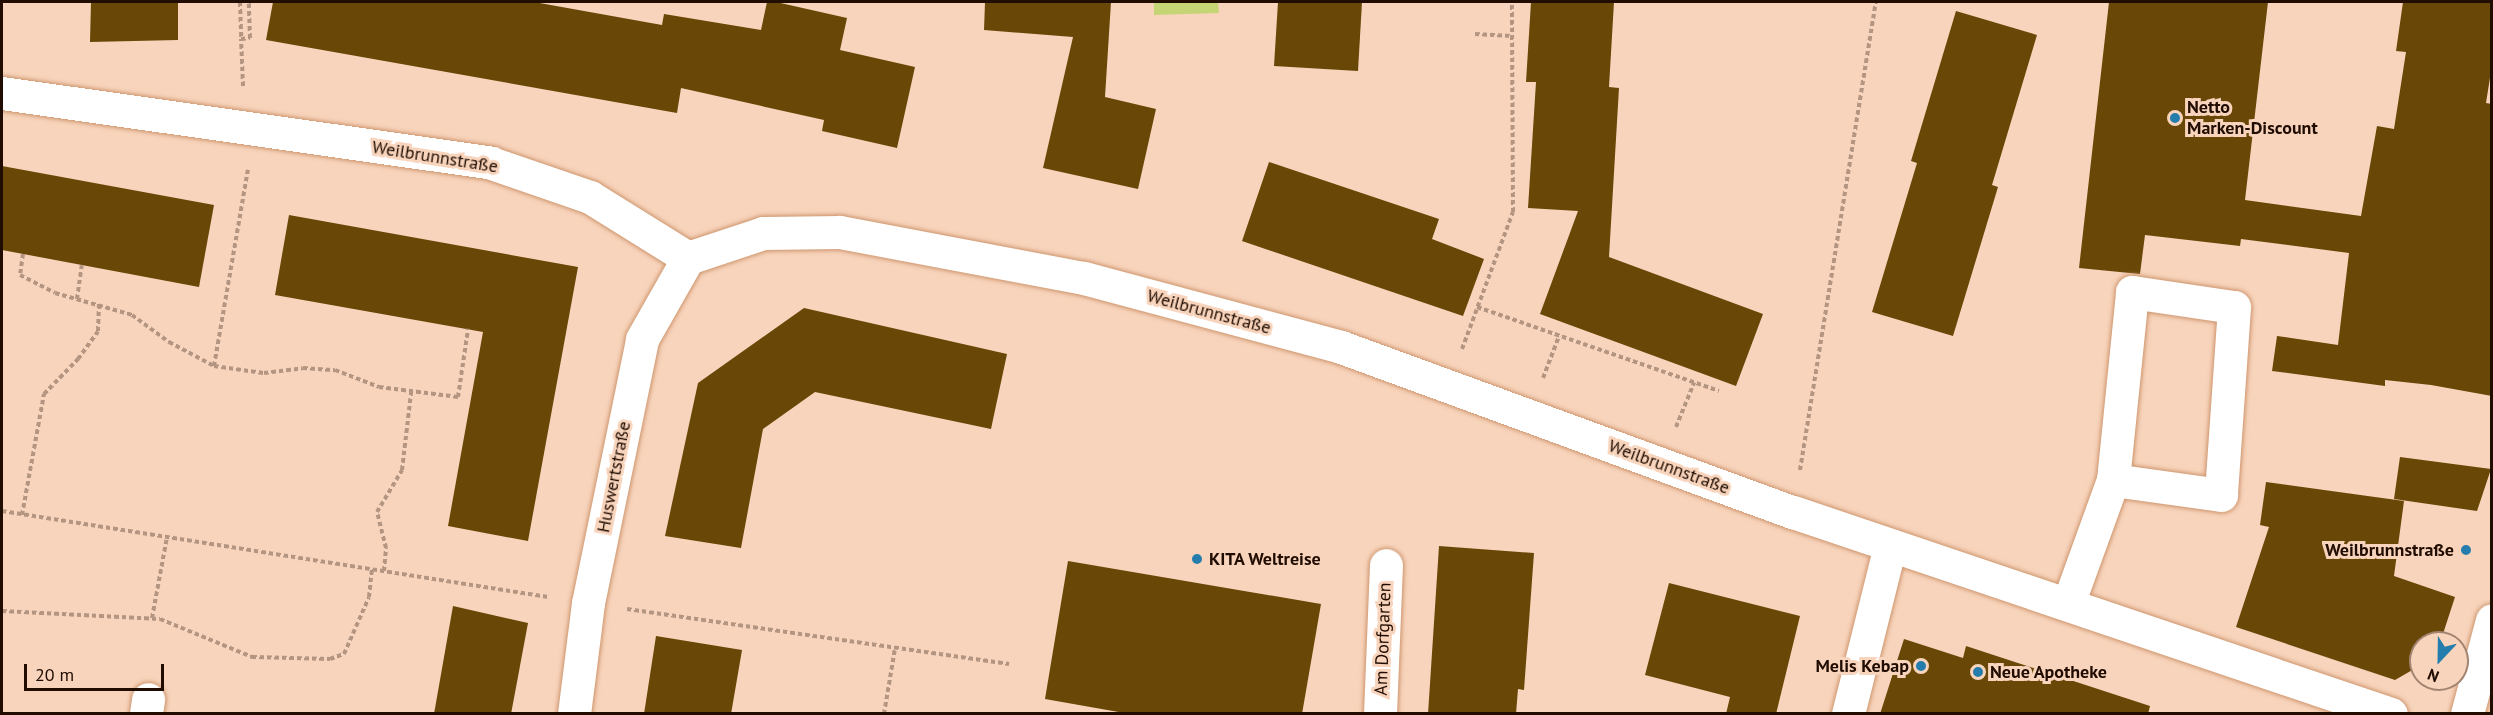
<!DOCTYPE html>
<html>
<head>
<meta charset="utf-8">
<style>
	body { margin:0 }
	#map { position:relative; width:2493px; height:715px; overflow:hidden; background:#f8d4bc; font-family:"PT Sans",sans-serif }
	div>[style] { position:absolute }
	.green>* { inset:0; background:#c5d474 }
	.building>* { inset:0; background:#694706 }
	.path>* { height:4px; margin-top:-2px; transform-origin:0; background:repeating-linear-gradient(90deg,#b49581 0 4.5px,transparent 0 7.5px) }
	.roads { filter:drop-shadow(0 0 2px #ce966e) drop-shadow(0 0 2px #ce966e) }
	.minor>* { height:33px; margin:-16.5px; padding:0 16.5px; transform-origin:16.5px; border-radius:16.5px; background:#fff }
	.dots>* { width:16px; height:16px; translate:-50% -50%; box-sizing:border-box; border:3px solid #f8d4bc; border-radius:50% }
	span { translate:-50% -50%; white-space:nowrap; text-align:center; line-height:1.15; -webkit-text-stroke:6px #f8d4bc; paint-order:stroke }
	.poi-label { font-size:18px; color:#200c00; font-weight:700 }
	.left { translate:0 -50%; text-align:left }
	.right { translate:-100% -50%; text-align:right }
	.street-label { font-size:18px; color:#200c00 }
	.frame { position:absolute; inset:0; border:3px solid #200c00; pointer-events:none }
	.north { position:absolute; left:2409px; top:631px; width:60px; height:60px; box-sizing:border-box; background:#f8d4bc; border:2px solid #a28471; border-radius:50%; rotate:202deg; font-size:16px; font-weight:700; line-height:24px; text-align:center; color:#200c00 }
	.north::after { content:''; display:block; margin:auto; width:21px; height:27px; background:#247dac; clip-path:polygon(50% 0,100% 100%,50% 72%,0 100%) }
	.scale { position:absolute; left:24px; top:664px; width:140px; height:27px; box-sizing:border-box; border:3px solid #200c00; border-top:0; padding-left:8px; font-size:18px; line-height:21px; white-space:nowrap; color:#200c00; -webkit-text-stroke:4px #f8d4bc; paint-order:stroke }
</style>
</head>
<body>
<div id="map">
	<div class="green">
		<i style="clip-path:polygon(1154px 2px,1218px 2px,1219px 13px,1154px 15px)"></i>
	</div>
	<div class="building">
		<i style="clip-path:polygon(91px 2px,178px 2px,178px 40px,90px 42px)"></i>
		<i style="clip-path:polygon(273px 2px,534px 2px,662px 25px,664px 14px,761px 30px,767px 2px,776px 2px,847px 18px,840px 50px,915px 67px,897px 148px,822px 131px,824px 120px,681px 88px,677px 113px,266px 40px)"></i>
		<i style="clip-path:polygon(985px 2px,1111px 2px,1105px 97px,1156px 109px,1138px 189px,1043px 168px,1073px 37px,984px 30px)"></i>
		<i style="clip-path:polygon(1278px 2px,1362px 2px,1358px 71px,1274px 66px)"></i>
		<i style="clip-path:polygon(1531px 2px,1614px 2px,1609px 87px,1619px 88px,1609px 257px,1763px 314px,1736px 386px,1540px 314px,1578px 211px,1528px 208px,1536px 82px,1526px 82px)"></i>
		<i style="clip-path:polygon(2109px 2px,2268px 2px,2245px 200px,2361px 216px,2377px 126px,2394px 129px,2406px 52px,2396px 51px,2403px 2px,2492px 2px,2492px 65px,2486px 103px,2492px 104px,2492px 396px,2431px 385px,2385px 380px,2385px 386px,2272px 371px,2277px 336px,2338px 345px,2349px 253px,2241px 239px,2240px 246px,2145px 235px,2140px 274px,2079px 268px)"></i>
		<i style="clip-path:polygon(1956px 11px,2037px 35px,1992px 185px,1998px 187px,1953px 336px,1872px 312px,1917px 163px,1911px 161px)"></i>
		<i style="clip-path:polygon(1269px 162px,1439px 219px,1432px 239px,1484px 259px,1463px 316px,1242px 241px)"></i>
		<i style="clip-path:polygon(2px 166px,214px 205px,199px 287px,2px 250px)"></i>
		<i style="clip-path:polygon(289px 215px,578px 267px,528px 541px,448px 526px,483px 332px,275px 295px)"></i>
		<i style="clip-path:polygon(804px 308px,1007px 354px,991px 429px,815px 392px,763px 429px,741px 548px,665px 536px,698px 383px)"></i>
		<i style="clip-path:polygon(2400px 457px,2491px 469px,2477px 511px,2394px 499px)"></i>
		<i style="clip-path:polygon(2266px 482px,2404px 501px,2394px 576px,2455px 597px,2440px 643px,2421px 643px,2421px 665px,2395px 680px,2236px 627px,2269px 527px,2260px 525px)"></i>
		<i style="clip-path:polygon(1439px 546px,1534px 553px,1524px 690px,1518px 689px,1516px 714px,1428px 714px)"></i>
		<i style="clip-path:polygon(1068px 561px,1321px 604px,1302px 714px,1130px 714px,1045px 699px)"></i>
		<i style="clip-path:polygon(1669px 583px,1800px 616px,1776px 714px,1726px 714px,1730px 697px,1645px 675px)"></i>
		<i style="clip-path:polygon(453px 606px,528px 623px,511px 714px,434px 714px)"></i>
		<i style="clip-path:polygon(656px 636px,742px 650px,731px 714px,644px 714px)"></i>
		<i style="clip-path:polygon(1904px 639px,1963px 658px,1966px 646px,2150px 706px,2148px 714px,1880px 714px)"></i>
	</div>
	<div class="path">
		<i style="left:240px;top:2px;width:37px;rotate:88deg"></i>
		<i style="left:1475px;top:34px;width:37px;rotate:3deg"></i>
		<i style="left:243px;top:86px;width:47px;rotate:-92.4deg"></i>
		<i style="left:241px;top:39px;width:9px;rotate:-6deg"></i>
		<i style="left:250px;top:38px;width:36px;rotate:-92deg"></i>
		<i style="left:23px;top:254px;width:21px;rotate:98deg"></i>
		<i style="left:20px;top:275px;width:39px;rotate:27deg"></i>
		<i style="left:55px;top:293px;width:80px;rotate:15.9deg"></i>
		<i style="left:132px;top:315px;width:46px;rotate:36.1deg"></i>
		<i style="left:169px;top:342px;width:51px;rotate:28.1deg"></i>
		<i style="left:214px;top:366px;width:50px;rotate:8deg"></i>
		<i style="left:264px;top:373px;width:39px;rotate:-7deg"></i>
		<i style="left:303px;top:368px;width:32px;rotate:4deg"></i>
		<i style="left:335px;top:370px;width:47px;rotate:21.1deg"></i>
		<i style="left:379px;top:387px;width:80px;rotate:7.2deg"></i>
		<i style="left:458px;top:397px;width:69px;rotate:-81.6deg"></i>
		<i style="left:77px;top:299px;width:34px;rotate:-82deg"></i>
		<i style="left:1477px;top:307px;width:256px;rotate:19.1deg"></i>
		<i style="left:1462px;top:349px;width:146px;rotate:-69.6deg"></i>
		<i style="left:1513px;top:212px;width:210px;rotate:-90.3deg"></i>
		<i style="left:214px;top:366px;width:199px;rotate:-80.2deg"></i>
		<i style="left:1543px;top:378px;width:45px;rotate:-69.1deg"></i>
		<i style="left:1676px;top:427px;width:48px;rotate:-67.8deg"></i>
		<i style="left:1800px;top:470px;width:474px;rotate:-80.8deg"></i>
		<i style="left:2px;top:511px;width:553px;rotate:8.95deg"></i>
		<i style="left:22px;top:515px;width:123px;rotate:-79.7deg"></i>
		<i style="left:44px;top:394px;width:49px;rotate:-45.8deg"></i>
		<i style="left:78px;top:359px;width:34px;rotate:-54deg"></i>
		<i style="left:98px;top:331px;width:28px;rotate:-88deg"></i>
		<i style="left:384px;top:571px;width:23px;rotate:-85deg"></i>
		<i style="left:386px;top:548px;width:37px;rotate:-104deg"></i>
		<i style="left:377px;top:512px;width:49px;rotate:-59.2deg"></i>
		<i style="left:402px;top:470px;width:78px;rotate:-83.3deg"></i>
		<i style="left:627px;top:609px;width:386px;rotate:8.2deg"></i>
		<i style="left:2px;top:611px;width:158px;rotate:2.9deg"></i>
		<i style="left:160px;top:619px;width:100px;rotate:22.4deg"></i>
		<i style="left:252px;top:657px;width:78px;rotate:1.5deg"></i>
		<i style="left:330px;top:659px;width:15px;rotate:-20deg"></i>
		<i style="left:344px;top:654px;width:62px;rotate:-66.3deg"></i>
		<i style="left:369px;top:597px;width:28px;rotate:-84deg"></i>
		<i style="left:152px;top:618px;width:82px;rotate:-79.5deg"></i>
		<i style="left:884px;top:714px;width:67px;rotate:-80.5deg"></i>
	</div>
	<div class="roads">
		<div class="minor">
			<i style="left:2px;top:93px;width:494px;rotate:8.1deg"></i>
			<i style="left:491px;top:163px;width:105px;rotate:19deg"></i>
			<i style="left:590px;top:197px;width:115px;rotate:31.9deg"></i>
			<i style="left:688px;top:258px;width:79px;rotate:-18.4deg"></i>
			<i style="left:763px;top:233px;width:77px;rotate:-0.7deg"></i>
			<i style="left:840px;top:232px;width:248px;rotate:10.7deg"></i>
			<i style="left:1084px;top:278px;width:266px;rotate:15deg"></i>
			<i style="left:1341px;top:347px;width:481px;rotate:20.1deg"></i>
			<i style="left:1793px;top:512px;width:631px;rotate:18.66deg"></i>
			<i style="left:2068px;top:604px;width:132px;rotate:-70.1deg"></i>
			<i style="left:2113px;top:480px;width:189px;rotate:-84.2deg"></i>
			<i style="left:2132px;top:292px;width:103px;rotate:8.4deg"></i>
			<i style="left:2234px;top:307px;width:188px;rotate:94deg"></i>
			<i style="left:2221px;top:495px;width:109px;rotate:-172.1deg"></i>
			<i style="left:146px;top:714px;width:15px;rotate:-82deg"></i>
			<i style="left:574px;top:714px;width:112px;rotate:-82.8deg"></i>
			<i style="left:588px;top:603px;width:269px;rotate:-78.4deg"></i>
			<i style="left:642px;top:339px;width:93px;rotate:-60.4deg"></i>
			<i style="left:1380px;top:714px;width:149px;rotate:-87.7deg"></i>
			<i style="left:1848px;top:714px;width:174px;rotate:-76deg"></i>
			<i style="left:2467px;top:714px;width:97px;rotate:-75.1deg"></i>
		</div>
	</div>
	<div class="dots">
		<i style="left:2175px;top:118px;background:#247dac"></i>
		<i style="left:2466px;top:550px;background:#247dac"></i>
		<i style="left:1197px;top:559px;background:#247dac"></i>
		<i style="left:1921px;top:666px;background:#247dac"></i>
		<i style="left:1978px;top:672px;background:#247dac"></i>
	</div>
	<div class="poi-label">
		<span class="left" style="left:2187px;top:118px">Netto<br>Marken-Discount</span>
		<span class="right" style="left:2454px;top:550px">Weilbrunnstraße</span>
		<span class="left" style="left:1209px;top:559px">KITA Weltreise</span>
		<span class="right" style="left:1909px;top:666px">Melis Kebap</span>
		<span class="left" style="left:1990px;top:672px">Neue Apotheke</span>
	</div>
	<div class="street-label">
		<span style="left:435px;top:157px;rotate:9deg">Weilbrunnstraße</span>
		<span style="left:1209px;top:312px;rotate:15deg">Weilbrunnstraße</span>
		<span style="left:1669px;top:467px;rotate:20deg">Weilbrunnstraße</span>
		<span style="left:614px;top:477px;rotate:-79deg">Huswertstraße</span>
		<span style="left:1383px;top:639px;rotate:-88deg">Am Dorfgarten</span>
	</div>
	<div class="frame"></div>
	<div class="north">N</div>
	<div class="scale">20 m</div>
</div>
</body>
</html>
